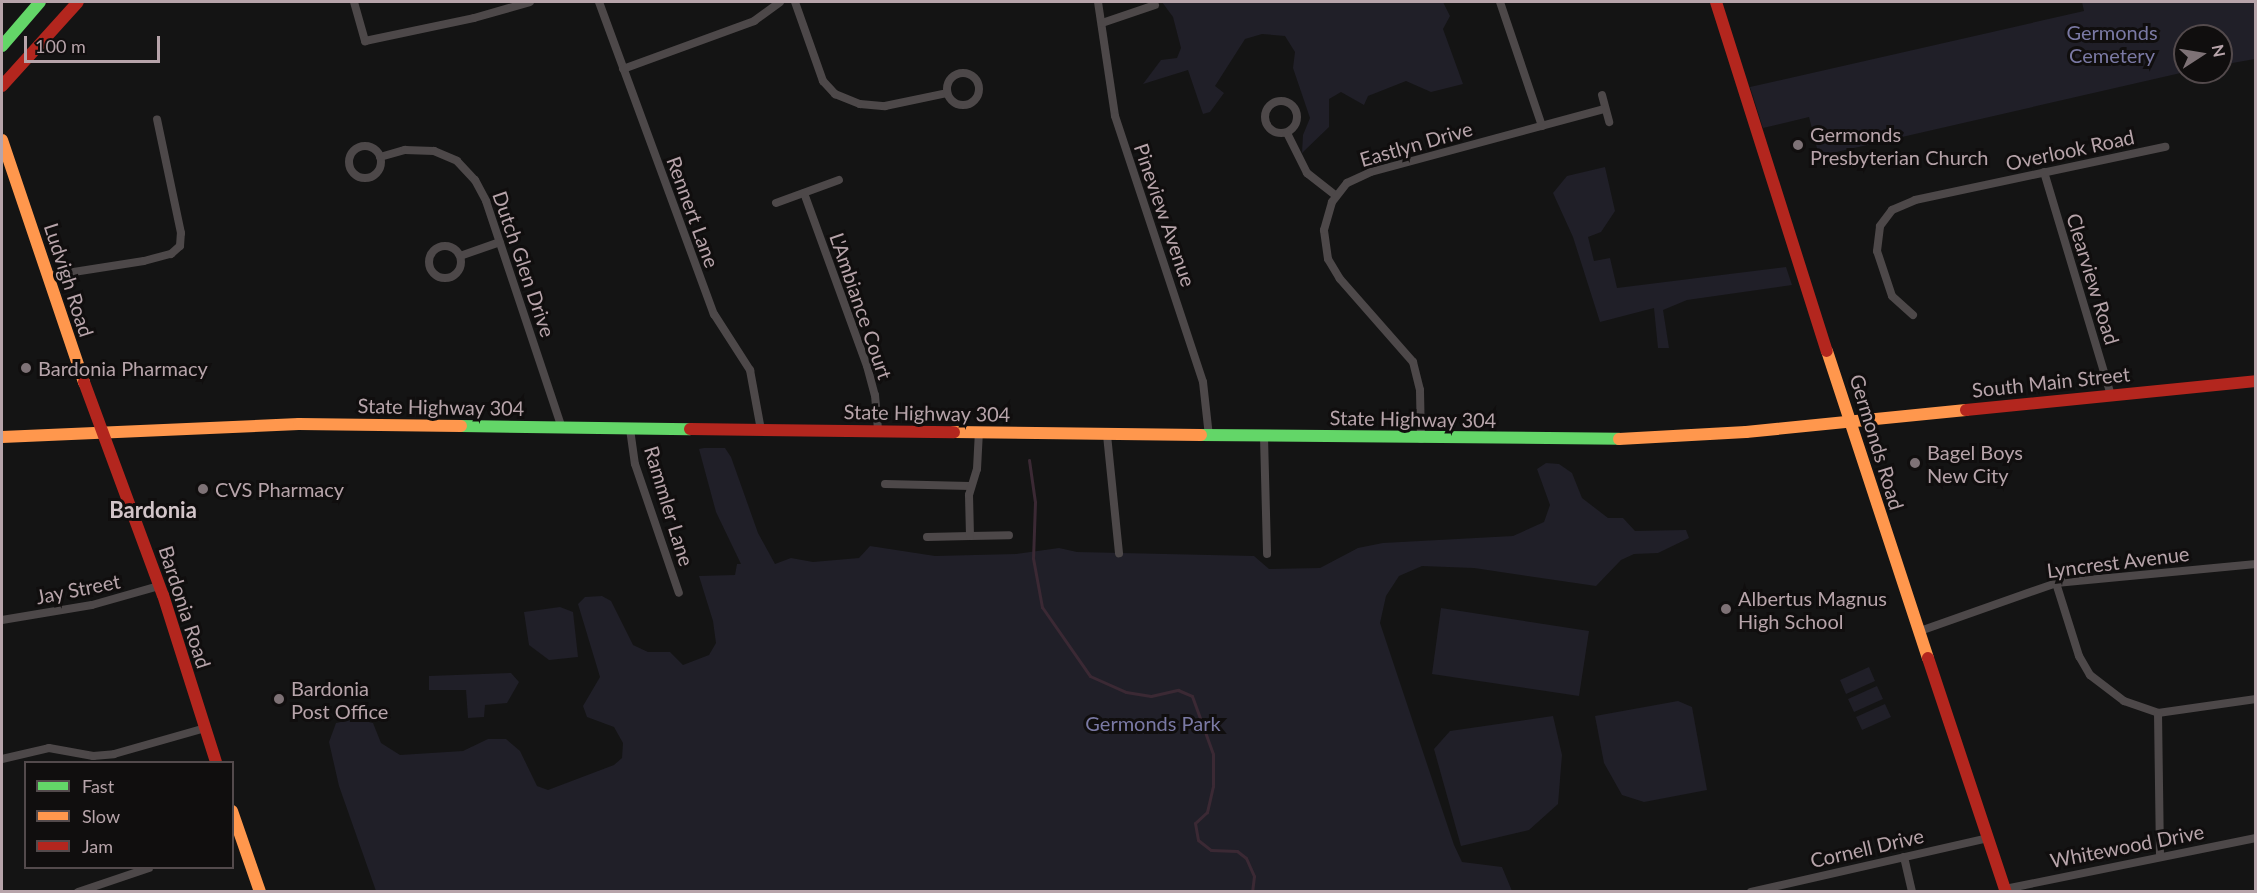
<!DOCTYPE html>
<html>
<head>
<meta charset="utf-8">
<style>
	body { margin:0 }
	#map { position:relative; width:2257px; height:893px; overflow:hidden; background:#141414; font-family:Lato,sans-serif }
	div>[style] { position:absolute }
	.green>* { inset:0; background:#201f28 }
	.stream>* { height:3px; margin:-1.5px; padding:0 1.5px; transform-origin:1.5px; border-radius:1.5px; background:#3b2934 }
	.street>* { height:8px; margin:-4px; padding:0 4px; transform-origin:4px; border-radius:4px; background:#4d4849 }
	.street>.ring { margin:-4px; padding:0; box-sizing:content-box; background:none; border:8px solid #4d4849; border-radius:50% }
	.fast>* { height:12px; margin:-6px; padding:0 6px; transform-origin:6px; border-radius:6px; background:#63d668 }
	.slow>* { height:12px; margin:-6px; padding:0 6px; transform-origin:6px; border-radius:6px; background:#ff974d }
	.jam>* { height:12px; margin:-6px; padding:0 6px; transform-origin:6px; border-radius:6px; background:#b3261e }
	.dots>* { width:16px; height:16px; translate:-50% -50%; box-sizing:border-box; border:3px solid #100e0e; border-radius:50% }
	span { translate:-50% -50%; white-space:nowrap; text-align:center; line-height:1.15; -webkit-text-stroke:6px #100e0e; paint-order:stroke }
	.park-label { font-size:20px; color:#7a79a4 }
	.poi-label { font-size:20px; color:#b7a4aa }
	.left { translate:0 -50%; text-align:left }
	.street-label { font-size:20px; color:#b7a4aa }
	.quarter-label { font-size:22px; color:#d2c5c9; font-weight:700 }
	.frame { position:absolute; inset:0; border:3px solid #b7a4aa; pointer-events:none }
	.legend { position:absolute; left:24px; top:761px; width:210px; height:108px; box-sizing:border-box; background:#100e0e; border:2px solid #534a4c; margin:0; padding:8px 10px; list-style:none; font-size:18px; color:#b7a4aa }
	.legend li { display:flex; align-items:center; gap:12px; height:30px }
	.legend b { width:30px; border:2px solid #534a4c }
	.north { position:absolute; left:2173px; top:24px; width:60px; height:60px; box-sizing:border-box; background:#100e0e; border:2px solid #534a4c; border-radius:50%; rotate:78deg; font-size:16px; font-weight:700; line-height:24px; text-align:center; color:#b7a4aa }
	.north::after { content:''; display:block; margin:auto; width:21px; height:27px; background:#7e7276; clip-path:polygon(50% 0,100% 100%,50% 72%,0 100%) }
	.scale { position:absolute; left:24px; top:36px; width:136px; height:27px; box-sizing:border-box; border:3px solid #b7a4aa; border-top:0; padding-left:8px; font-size:18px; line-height:21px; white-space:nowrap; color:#b7a4aa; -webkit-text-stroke:4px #100e0e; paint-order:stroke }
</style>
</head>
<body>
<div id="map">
	<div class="green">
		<i style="clip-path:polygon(1162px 2px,1443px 2px,1450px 16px,1443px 29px,1463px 84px,1431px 92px,1406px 81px,1368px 96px,1364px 105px,1341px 92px,1329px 99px,1329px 127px,1302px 153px,1303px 135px,1310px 118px,1293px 68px,1295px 52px,1285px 36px,1262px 34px,1245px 39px,1215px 86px,1224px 93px,1210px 112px,1203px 114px,1188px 70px,1143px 84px,1161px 60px,1177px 58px,1181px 48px,1173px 17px)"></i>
		<i style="clip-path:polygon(2082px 2px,2255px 2px,2255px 59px,2221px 65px,2221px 36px,2185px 36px,2185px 72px,1819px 156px,1809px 117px,1763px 128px,1750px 87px,2084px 11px)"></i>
		<i style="clip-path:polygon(1605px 167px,1615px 211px,1601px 232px,1588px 237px,1594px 261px,1610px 258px,1617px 288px,1786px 267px,1792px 285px,1687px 300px,1663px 310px,1669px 348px,1658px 348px,1654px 308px,1600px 322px,1573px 237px,1553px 193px,1567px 176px)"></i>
		<i style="clip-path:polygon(704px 448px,725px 448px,731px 457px,758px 533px,775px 564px,791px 558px,813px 562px,859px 558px,870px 546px,935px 556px,1016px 554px,1059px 548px,1077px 552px,1254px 556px,1269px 569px,1320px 568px,1358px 548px,1383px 543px,1513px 536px,1544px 522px,1550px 505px,1537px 469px,1546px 463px,1559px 464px,1572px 473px,1582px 498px,1608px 518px,1623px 518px,1635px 531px,1686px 530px,1689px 538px,1658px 553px,1634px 554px,1621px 560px,1596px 586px,1474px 568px,1422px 566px,1399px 576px,1386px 596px,1380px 623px,1454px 845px,1462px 862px,1502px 867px,1512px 891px,376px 891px,339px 786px,329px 742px,336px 723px,355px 719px,373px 723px,381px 743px,400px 755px,463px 751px,488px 739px,506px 739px,520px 751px,537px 786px,548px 790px,614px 765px,622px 758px,623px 743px,614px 727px,587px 717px,583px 706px,600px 677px,578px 604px,585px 597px,602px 596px,611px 601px,633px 645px,648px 652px,670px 652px,683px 665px,709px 655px,716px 643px,713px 621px,699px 576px,735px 575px,737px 564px,741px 564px,716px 512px,699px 449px)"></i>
		<i style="clip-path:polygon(560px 607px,573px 612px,578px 657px,549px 660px,529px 645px,524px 612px)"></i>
		<i style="clip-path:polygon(1441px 608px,1589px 631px,1579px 696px,1432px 674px)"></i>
		<i style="clip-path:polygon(1869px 667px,1875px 681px,1846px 694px,1840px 680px)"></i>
		<i style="clip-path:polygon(511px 673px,519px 682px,507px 703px,485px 705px,484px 717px,468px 718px,466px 690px,429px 690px,429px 676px)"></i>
		<i style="clip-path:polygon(1877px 686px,1883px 699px,1854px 712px,1848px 699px)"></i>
		<i style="clip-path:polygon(1678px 701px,1692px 707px,1707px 790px,1644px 802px,1622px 795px,1604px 763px,1595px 716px)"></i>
		<i style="clip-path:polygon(1885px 704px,1891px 717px,1862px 730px,1856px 717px)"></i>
		<i style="clip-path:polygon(1553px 716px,1562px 755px,1558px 804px,1529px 830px,1461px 846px,1434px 749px,1450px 731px)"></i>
	</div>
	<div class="stream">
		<i style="left:1029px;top:460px;width:42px;rotate:81.9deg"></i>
		<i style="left:1035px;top:502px;width:56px;rotate:92deg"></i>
		<i style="left:1033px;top:558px;width:50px;rotate:79.6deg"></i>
		<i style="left:1042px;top:607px;width:84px;rotate:55.2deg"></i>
		<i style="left:1090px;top:676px;width:39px;rotate:24deg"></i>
		<i style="left:1126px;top:692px;width:25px;rotate:9deg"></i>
		<i style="left:1151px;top:696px;width:28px;rotate:-13deg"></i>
		<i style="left:1178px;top:690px;width:15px;rotate:23deg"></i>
		<i style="left:1192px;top:696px;width:62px;rotate:70.1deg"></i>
		<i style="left:1213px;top:754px;width:32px;rotate:90deg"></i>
		<i style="left:1213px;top:786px;width:27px;rotate:103deg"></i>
		<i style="left:1207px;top:812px;width:16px;rotate:137deg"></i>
		<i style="left:1195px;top:823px;width:17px;rotate:80deg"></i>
		<i style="left:1198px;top:840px;width:16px;rotate:38deg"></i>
		<i style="left:1211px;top:850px;width:26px;rotate:2deg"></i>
		<i style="left:1237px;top:851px;width:11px;rotate:38deg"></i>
		<i style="left:1246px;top:858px;width:20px;rotate:66deg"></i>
		<i style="left:1254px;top:876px;width:16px;rotate:97deg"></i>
	</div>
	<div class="street">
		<i style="left:354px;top:2px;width:41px;rotate:74.2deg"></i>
		<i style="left:365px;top:41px;width:111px;rotate:-11.9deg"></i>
		<i style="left:474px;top:18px;width:58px;rotate:-15.9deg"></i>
		<i style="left:599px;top:2px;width:333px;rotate:69.8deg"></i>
		<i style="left:714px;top:314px;width:67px;rotate:57.3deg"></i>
		<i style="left:750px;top:370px;width:61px;rotate:79.6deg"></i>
		<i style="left:795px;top:2px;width:84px;rotate:70.5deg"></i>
		<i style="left:823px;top:81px;width:18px;rotate:47deg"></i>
		<i style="left:835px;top:94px;width:27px;rotate:22deg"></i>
		<i style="left:860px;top:104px;width:25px;rotate:5deg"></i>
		<i style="left:885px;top:106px;width:63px;rotate:-11.8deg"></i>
		<i style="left:1098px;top:2px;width:115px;rotate:81.5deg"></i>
		<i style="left:1115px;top:116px;width:280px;rotate:71.7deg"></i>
		<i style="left:1203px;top:382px;width:54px;rotate:83.7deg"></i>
		<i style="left:1500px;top:2px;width:131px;rotate:71.3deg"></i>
		<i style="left:1102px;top:23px;width:56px;rotate:-18.8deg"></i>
		<i style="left:623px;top:69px;width:140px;rotate:-20.1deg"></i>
		<i style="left:754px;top:21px;width:32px;rotate:-36deg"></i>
		<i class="ring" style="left:947px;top:73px;width:24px;height:24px"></i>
		<i style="left:1602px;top:95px;width:28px;rotate:75deg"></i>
		<i class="ring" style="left:1265px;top:101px;width:24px;height:24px"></i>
		<i style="left:1287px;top:133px;width:45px;rotate:63.4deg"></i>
		<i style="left:1307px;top:173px;width:37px;rotate:38deg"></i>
		<i class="ring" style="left:349px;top:146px;width:24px;height:24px"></i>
		<i style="left:380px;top:157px;width:26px;rotate:-16deg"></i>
		<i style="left:405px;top:150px;width:29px;rotate:2deg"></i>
		<i style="left:434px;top:151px;width:25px;rotate:23deg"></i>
		<i style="left:457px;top:161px;width:26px;rotate:47deg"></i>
		<i style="left:475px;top:180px;width:24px;rotate:62deg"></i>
		<i style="left:486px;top:201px;width:239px;rotate:71.5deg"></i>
		<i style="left:2044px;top:172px;width:233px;rotate:73.3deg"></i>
		<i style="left:804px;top:193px;width:184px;rotate:70deg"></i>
		<i style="left:867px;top:366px;width:30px;rotate:75deg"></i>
		<i style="left:875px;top:395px;width:37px;rotate:85deg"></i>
		<i style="left:776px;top:203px;width:67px;rotate:-20.1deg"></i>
		<i class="ring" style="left:429px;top:246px;width:24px;height:24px"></i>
		<i style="left:460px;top:256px;width:42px;rotate:-19.3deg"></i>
		<i style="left:48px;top:276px;width:97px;rotate:-8.9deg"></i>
		<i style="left:144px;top:261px;width:28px;rotate:-15deg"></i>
		<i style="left:171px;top:254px;width:12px;rotate:-42deg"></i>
		<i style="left:180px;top:246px;width:13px;rotate:-86deg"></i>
		<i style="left:181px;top:233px;width:116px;rotate:-101.9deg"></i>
		<i style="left:1913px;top:315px;width:28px;rotate:-138deg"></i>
		<i style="left:1892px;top:296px;width:47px;rotate:-108.4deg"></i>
		<i style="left:1877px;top:251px;width:25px;rotate:-83deg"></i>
		<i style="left:1880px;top:226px;width:20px;rotate:-53deg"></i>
		<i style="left:1892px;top:210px;width:25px;rotate:-23deg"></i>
		<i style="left:1915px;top:200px;width:256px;rotate:-12deg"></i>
		<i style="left:630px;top:429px;width:35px;rotate:82deg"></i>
		<i style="left:635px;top:464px;width:136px;rotate:71.2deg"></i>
		<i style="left:1107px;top:435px;width:119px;rotate:84.2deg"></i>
		<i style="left:1264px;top:437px;width:117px;rotate:88.5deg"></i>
		<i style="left:1421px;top:439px;width:49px;rotate:-91.2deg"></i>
		<i style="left:1420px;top:390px;width:29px;rotate:-104deg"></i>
		<i style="left:1413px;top:362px;width:111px;rotate:-131.3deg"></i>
		<i style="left:1340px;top:279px;width:23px;rotate:-121deg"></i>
		<i style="left:1328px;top:259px;width:29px;rotate:-98deg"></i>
		<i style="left:1324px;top:230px;width:29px;rotate:-74deg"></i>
		<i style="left:1332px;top:202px;width:24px;rotate:-52deg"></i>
		<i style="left:1347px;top:183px;width:26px;rotate:-25deg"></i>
		<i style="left:1371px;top:172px;width:242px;rotate:-15.1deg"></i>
		<i style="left:885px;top:484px;width:85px;rotate:1.3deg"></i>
		<i style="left:970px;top:536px;width:39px;rotate:-1deg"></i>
		<i style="left:927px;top:537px;width:43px;rotate:-1.3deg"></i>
		<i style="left:970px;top:536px;width:41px;rotate:-91.4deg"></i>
		<i style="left:969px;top:495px;width:27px;rotate:-73deg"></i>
		<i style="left:977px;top:469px;width:36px;rotate:-87deg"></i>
		<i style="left:2056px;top:583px;width:77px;rotate:72.5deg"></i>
		<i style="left:2079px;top:656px;width:22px;rotate:60deg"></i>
		<i style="left:2090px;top:675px;width:43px;rotate:37.4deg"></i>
		<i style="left:2124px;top:701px;width:36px;rotate:19deg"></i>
		<i style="left:2158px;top:713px;width:99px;rotate:-8.1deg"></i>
		<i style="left:2px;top:620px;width:91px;rotate:-9.5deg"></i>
		<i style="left:92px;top:605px;width:70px;rotate:-15.8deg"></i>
		<i style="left:1920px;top:631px;width:144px;rotate:-19.4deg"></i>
		<i style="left:2056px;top:583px;width:201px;rotate:-5.4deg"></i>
		<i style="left:2158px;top:713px;width:143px;rotate:89.2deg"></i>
		<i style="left:2px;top:759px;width:48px;rotate:-13.2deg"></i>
		<i style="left:49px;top:748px;width:45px;rotate:10.3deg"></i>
		<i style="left:93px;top:756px;width:21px;rotate:-5deg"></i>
		<i style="left:114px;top:754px;width:95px;rotate:-15.9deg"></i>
		<i style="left:1904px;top:857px;width:36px;rotate:77deg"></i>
		<i style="left:2005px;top:889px;width:256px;rotate:-11.5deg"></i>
		<i style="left:78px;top:892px;width:75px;rotate:-18.7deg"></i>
		<i style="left:1751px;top:892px;width:244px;rotate:-12.8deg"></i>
	</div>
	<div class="fast">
		<i style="left:2px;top:46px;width:58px;rotate:-49.2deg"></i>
		<i style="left:461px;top:426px;width:229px;rotate:0.8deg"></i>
		<i style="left:1201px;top:435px;width:418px;rotate:0.5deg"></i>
	</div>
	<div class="slow">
		<i style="left:2px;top:140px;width:256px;rotate:71.3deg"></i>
		<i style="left:1827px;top:351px;width:323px;rotate:71.8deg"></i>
		<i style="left:954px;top:432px;width:247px;rotate:0.7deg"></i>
		<i style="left:2px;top:437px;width:297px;rotate:-2.5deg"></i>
		<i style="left:299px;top:424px;width:162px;rotate:0.7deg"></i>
		<i style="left:1619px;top:439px;width:127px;rotate:-3.2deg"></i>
		<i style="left:1746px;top:432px;width:221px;rotate:-5.7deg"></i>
		<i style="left:232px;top:811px;width:86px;rotate:70.9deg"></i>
	</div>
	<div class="jam">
		<i style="left:1716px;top:2px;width:366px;rotate:72.4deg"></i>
		<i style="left:2px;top:86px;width:113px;rotate:-47.9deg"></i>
		<i style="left:84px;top:382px;width:227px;rotate:69.7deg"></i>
		<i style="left:163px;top:595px;width:175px;rotate:72.4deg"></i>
		<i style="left:1966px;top:410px;width:291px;rotate:-5.7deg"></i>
		<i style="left:690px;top:429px;width:264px;rotate:0.7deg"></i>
		<i style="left:1928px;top:658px;width:247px;rotate:71.6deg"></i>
	</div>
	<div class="dots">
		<i style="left:1798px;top:145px;background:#7e7276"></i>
		<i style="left:26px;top:368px;background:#7e7276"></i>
		<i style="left:1915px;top:463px;background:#7e7276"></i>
		<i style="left:203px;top:489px;background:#7e7276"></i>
		<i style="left:1726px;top:609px;background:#7e7276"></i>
		<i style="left:279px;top:699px;background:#7e7276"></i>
	</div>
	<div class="park-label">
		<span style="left:2112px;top:44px">Germonds<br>Cemetery</span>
		<span style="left:1153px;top:723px">Germonds Park</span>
	</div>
	<div class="poi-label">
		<span class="left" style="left:1810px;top:146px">Germonds<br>Presbyterian Church</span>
		<span class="left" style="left:38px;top:368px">Bardonia Pharmacy</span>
		<span class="left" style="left:1927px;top:464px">Bagel Boys<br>New City</span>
		<span class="left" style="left:215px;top:489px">CVS Pharmacy</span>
		<span class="left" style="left:1738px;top:610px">Albertus Magnus<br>High School</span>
		<span class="left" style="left:291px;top:700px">Bardonia<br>Post Office</span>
	</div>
	<div class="street-label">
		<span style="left:1416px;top:144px;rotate:-16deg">Eastlyn Drive</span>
		<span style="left:2070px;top:150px;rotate:-12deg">Overlook Road</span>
		<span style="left:693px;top:212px;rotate:70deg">Rennert Lane</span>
		<span style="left:1165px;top:215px;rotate:71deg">Pineview Avenue</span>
		<span style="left:524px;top:264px;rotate:71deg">Dutch Glen Drive</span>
		<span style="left:2093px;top:279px;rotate:73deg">Clearview Road</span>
		<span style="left:69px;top:280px;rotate:72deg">Ludvigh Road</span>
		<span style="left:861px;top:306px;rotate:71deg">L'Ambiance Court</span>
		<span style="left:2051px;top:382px;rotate:-6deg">South Main Street</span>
		<span style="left:441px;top:407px;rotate:1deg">State Highway 304</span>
		<span style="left:927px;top:413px;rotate:1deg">State Highway 304</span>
		<span style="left:1413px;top:419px;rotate:1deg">State Highway 304</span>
		<span style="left:1877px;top:442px;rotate:73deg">Germonds Road</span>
		<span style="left:669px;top:506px;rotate:73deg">Rammler Lane</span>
		<span style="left:2118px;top:562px;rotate:-7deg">Lyncrest Avenue</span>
		<span style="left:78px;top:589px;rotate:-11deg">Jay Street</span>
		<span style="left:185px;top:607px;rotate:72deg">Bardonia Road</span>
		<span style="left:2127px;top:846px;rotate:-11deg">Whitewood Drive</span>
		<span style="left:1867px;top:848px;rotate:-13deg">Cornell Drive</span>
	</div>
	<div class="quarter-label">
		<span style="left:153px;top:510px">Bardonia</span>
	</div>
	<div class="frame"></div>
	<ul class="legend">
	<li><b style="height:8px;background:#63d668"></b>Fast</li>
	<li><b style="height:8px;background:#ff974d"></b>Slow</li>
	<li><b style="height:8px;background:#b3261e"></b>Jam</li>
	</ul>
	<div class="north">N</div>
	<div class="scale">100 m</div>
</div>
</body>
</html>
